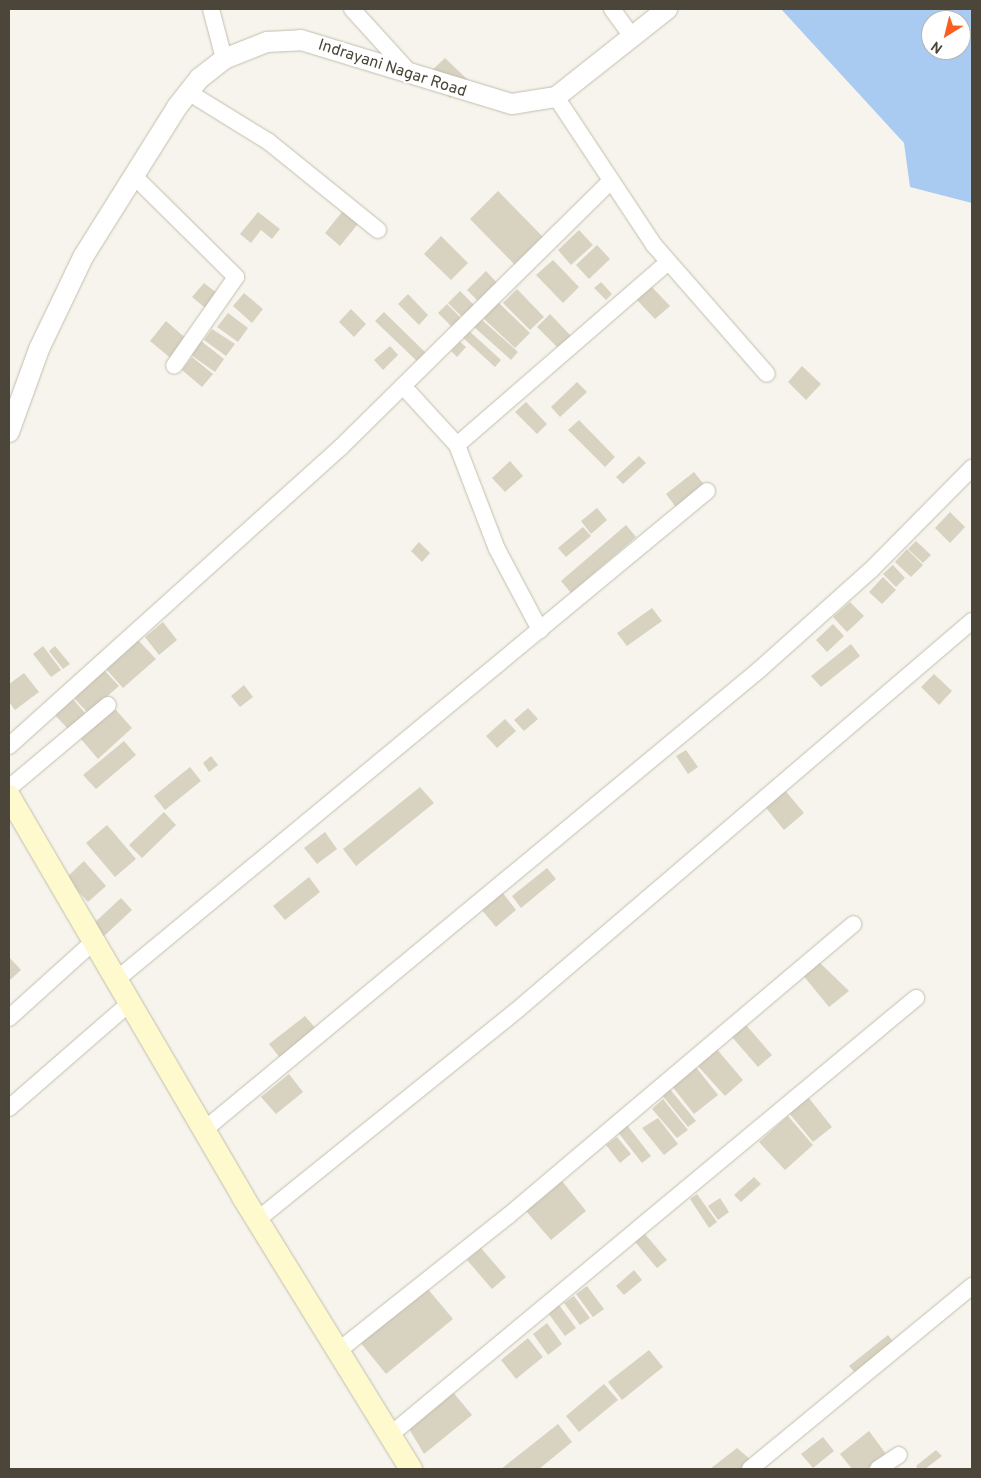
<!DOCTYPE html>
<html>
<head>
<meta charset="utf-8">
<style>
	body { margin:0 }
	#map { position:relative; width:981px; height:1478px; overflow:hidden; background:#f6f4ec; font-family:Overpass,sans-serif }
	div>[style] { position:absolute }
	.water>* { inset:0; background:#a9caf1 }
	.building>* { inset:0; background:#d8d2c1 }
	.roads { filter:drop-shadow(0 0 1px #c2beae) drop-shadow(0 0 1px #c2beae) }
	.minor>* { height:16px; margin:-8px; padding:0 8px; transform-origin:8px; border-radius:8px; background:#fff }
	.tertiary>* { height:20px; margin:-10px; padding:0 10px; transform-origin:10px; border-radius:10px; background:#fff }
	.secondary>* { height:22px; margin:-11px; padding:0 11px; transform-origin:11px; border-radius:11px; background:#fffacd }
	span { translate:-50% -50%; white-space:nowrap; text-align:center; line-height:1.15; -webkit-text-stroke:4.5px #fff; paint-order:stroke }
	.street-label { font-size:16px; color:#4b4639 }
	.frame { position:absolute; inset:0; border:10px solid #4b4639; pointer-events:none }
	.north { position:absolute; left:921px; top:10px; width:50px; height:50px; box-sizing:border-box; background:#fff; border:1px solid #b7b5b0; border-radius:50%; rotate:216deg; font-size:14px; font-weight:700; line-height:20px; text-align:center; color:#4b4639 }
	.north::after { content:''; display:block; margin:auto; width:18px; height:22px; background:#fb5e1e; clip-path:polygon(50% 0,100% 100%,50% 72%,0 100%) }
</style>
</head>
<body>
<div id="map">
	<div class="water">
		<i style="clip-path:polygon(evenodd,781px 9px,972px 9px,972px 203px,910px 187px,904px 143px,781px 9px,931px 20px,961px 20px,961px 50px,931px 50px,931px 20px)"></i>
	</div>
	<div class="building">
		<i style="clip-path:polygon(445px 58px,468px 80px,450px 98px,427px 75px)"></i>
		<i style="clip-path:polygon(498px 191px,543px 237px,515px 265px,470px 219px)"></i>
		<i style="clip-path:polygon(346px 207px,362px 219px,340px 246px,325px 233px)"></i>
		<i style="clip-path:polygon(258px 212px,280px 229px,272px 239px,261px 230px,251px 243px,240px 234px)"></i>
		<i style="clip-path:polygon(579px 230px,593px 245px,571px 265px,558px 250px)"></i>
		<i style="clip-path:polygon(441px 236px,468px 263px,451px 280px,424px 254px)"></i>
		<i style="clip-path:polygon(597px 245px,610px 259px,589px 279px,576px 265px)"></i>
		<i style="clip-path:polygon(553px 260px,579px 287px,563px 303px,536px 275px)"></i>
		<i style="clip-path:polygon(486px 271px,499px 285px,480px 303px,467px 290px)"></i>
		<i style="clip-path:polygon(601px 282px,612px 294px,606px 300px,594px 288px)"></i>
		<i style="clip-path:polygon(204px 283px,222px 297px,210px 312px,192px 297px)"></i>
		<i style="clip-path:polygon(650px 285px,670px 306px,655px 319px,636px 299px)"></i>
		<i style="clip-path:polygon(517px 289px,544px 317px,530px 330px,503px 303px)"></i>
		<i style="clip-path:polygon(460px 291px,475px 306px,463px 318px,448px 303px)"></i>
		<i style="clip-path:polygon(244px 293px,263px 309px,252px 323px,233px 306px)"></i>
		<i style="clip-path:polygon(408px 294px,428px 315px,419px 325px,398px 304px)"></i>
		<i style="clip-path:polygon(498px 302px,530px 333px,515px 348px,483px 318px)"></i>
		<i style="clip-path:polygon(447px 304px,462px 319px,453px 328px,438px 313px)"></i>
		<i style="clip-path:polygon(351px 309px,366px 324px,354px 337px,339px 322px)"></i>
		<i style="clip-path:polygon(384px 312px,428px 355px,420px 364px,375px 321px)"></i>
		<i style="clip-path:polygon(228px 313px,248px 328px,238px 342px,217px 327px)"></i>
		<i style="clip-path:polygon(550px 314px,572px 337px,559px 349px,537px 327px)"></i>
		<i style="clip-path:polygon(481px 319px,518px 352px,511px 360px,474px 327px)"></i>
		<i style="clip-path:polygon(166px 321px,189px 341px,173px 360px,150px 341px)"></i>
		<i style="clip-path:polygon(212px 329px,235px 344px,226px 356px,204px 340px)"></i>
		<i style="clip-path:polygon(467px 329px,501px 360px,495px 367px,461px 336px)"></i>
		<i style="clip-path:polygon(201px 341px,224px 359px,215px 372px,191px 355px)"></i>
		<i style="clip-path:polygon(460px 342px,466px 347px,457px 357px,451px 351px)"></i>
		<i style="clip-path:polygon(390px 346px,398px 355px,383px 370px,374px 360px)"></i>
		<i style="clip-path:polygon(192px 357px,213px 374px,202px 387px,182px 370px)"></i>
		<i style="clip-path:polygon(802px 366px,821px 384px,806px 400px,788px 382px)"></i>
		<i style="clip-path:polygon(577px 382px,587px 392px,560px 417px,551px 407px)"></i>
		<i style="clip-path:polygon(526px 402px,547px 424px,537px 434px,515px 412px)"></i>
		<i style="clip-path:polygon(579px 420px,615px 457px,605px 467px,568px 430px)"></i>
		<i style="clip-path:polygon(639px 456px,646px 463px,623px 484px,616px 477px)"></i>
		<i style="clip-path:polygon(510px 461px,523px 476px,505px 492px,492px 478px)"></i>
		<i style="clip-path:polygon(694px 472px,706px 487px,678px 510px,666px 494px)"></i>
		<i style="clip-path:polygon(597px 508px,607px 520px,591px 534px,581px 521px)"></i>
		<i style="clip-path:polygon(950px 512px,965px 527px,950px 543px,935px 528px)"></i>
		<i style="clip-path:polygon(626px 525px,636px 537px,571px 593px,561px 581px)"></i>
		<i style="clip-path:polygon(583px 527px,591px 536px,566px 557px,558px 548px)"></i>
		<i style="clip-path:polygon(916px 541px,931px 555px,923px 563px,908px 549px)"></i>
		<i style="clip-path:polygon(419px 542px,430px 553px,422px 562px,411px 551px)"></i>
		<i style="clip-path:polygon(907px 549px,923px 565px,911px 577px,895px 562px)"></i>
		<i style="clip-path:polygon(893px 565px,905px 578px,896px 587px,883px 574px)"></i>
		<i style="clip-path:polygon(883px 577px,896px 590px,882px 604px,869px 592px)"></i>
		<i style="clip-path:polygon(850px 602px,864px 616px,847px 632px,833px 617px)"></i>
		<i style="clip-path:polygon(652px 608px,662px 621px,627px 646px,617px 633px)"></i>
		<i style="clip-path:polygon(163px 622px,177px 640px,159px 655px,145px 637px)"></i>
		<i style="clip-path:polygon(833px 624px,844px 636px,827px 652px,816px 640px)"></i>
		<i style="clip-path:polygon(137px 639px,156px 659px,123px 688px,105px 668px)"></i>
		<i style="clip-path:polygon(851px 644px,860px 656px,821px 687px,811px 676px)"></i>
		<i style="clip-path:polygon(43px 646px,61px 670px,51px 677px,33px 654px)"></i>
		<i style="clip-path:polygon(55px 646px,70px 664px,63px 669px,49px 651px)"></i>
		<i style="clip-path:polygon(104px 670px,119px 686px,88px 713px,74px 698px)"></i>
		<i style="clip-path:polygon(24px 673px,39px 692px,15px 710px,9px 702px,9px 684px)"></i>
		<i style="clip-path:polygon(934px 674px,952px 691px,939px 705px,921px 687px)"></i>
		<i style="clip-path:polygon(244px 685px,253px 697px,240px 707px,231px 696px)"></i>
		<i style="clip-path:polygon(71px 697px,86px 714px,69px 730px,54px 714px)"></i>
		<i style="clip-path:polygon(528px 708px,538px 719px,524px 731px,514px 720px)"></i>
		<i style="clip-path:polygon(115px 709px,132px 728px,98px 759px,81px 739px)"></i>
		<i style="clip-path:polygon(505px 719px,516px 731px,497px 748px,486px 736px)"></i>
		<i style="clip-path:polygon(124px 741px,136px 755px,96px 789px,83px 775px)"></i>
		<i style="clip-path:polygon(686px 750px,698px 767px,688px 774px,676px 756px)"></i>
		<i style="clip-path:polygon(211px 756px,218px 765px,209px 772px,203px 763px)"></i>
		<i style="clip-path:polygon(190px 767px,201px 781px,165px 810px,154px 796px)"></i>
		<i style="clip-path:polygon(420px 787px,434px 803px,356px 866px,343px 849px)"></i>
		<i style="clip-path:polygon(783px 788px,804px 813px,784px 830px,763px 804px)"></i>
		<i style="clip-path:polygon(164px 812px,176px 825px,142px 858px,129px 845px)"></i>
		<i style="clip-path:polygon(107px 825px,136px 859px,115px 877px,86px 843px)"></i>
		<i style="clip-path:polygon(325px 832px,337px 849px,317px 864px,304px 848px)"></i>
		<i style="clip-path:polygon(84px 861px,106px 886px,88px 902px,66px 878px)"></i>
		<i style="clip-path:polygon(547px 868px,556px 879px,521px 908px,512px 896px)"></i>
		<i style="clip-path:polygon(309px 877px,320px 892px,285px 920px,273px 906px)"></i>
		<i style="clip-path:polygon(502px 892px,516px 910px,496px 927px,481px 909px)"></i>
		<i style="clip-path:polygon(121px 898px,132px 910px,103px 937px,92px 925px)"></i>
		<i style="clip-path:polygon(9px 957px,21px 970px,9px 981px)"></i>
		<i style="clip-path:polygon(818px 961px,849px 991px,829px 1007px,802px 974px)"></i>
		<i style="clip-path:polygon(305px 1016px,317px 1030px,281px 1059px,269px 1044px)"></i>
		<i style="clip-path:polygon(746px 1025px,772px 1055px,758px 1067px,732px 1037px)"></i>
		<i style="clip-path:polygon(715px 1047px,743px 1080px,725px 1096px,696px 1064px)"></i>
		<i style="clip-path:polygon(695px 1066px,718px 1095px,694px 1114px,671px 1085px)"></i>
		<i style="clip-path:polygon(289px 1074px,303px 1092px,276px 1114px,261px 1097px)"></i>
		<i style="clip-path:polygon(669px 1088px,696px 1121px,688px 1127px,661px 1094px)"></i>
		<i style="clip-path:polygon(808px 1097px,832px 1127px,813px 1142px,789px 1113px)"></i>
		<i style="clip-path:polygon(663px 1099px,688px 1130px,677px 1138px,652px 1109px)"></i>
		<i style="clip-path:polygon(788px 1116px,813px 1145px,785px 1170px,759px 1142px)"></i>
		<i style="clip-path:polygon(658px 1118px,678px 1144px,664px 1155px,642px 1128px)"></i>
		<i style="clip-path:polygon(626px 1124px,651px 1156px,642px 1163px,617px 1131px)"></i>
		<i style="clip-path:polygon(617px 1137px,631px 1154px,620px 1163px,606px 1145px)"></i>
		<i style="clip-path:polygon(754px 1177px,761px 1184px,741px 1202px,734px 1195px)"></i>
		<i style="clip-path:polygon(562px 1181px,586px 1211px,551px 1240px,526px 1211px)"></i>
		<i style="clip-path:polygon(697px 1194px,717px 1222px,709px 1228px,690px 1199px)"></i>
		<i style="clip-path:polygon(720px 1198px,729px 1212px,718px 1220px,708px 1206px)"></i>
		<i style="clip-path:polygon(645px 1234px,667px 1260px,657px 1268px,635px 1242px)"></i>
		<i style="clip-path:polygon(481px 1248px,506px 1277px,492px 1289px,467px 1260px)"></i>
		<i style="clip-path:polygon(634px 1270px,642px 1280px,624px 1295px,616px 1286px)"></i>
		<i style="clip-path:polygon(587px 1286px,604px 1309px,593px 1317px,576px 1294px)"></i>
		<i style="clip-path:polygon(427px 1288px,453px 1319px,386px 1374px,360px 1342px)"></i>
		<i style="clip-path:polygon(574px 1296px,590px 1318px,580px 1325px,564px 1303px)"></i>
		<i style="clip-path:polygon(559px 1305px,576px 1328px,565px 1336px,548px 1313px)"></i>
		<i style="clip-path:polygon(547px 1323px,562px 1344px,548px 1355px,533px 1334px)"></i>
		<i style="clip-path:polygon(888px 1335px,896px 1345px,858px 1376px,849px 1366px)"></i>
		<i style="clip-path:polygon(528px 1338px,543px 1357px,516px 1379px,501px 1360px)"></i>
		<i style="clip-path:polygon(649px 1350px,663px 1367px,622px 1400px,608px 1382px)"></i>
		<i style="clip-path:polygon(604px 1384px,618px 1400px,579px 1432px,566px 1416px)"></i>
		<i style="clip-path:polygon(452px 1391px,472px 1415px,424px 1454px,408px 1427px)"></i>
		<i style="clip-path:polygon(558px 1424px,572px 1442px,539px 1469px,501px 1469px)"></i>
		<i style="clip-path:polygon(869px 1431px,886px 1454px,867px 1469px,852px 1469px,840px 1454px)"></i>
		<i style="clip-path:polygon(823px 1437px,834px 1451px,813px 1468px,801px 1454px)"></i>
		<i style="clip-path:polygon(737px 1448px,751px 1460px,740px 1469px,710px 1469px)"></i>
		<i style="clip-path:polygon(936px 1450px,942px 1456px,925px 1469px,918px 1469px,916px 1466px)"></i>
	</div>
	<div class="roads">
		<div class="minor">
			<i style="left:211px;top:9px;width:52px;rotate:75.4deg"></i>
			<i style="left:352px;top:9px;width:88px;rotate:47.8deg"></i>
			<i style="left:612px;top:9px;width:36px;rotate:54deg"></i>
			<i style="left:188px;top:92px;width:95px;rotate:31.7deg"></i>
			<i style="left:269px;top:142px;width:140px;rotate:38.9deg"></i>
			<i style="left:556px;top:97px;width:178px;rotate:56.5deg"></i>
			<i style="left:654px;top:245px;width:171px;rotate:48.8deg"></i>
			<i style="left:133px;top:175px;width:145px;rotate:44.7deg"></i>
			<i style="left:236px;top:277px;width:108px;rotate:124.9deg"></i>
			<i style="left:403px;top:386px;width:80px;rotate:47.5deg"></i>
			<i style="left:457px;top:445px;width:279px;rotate:-40.9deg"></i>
			<i style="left:457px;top:445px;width:111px;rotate:69deg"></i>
			<i style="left:497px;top:549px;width:92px;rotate:62deg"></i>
			<i style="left:9px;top:746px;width:447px;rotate:-42deg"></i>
			<i style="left:341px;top:447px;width:378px;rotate:-44.6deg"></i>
			<i style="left:9px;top:788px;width:129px;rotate:-40deg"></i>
			<i style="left:116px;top:980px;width:767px;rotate:-39.6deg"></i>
			<i style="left:9px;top:1018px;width:113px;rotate:-42.1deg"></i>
			<i style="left:9px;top:1108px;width:160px;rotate:-41deg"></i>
			<i style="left:204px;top:1130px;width:721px;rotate:-39.65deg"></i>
			<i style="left:759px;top:670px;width:150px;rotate:-41.8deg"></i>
			<i style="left:871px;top:570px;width:144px;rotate:-45.3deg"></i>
			<i style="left:257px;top:1220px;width:333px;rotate:-38.9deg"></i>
			<i style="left:516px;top:1011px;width:600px;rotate:-40.54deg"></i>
			<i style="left:338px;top:1351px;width:217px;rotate:-38.5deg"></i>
			<i style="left:508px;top:1216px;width:452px;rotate:-40.2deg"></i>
			<i style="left:390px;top:1435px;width:684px;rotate:-39.72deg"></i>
			<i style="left:750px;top:1469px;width:288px;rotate:-39.5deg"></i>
			<i style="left:878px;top:1469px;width:25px;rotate:-34deg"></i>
		</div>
		<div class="tertiary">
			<i style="left:9px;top:432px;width:88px;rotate:-70.1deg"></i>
			<i style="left:39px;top:349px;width:102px;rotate:-64.4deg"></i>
			<i style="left:83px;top:257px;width:177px;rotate:-57.9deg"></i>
			<i style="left:177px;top:107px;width:37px;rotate:-52deg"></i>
			<i style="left:200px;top:78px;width:31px;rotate:-38deg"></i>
			<i style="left:224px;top:59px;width:46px;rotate:-21.6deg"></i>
			<i style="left:267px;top:42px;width:34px;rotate:-3deg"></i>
			<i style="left:301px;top:40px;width:220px;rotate:16.9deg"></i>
			<i style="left:512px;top:104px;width:45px;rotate:-9deg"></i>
			<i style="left:556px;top:97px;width:142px;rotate:-38.4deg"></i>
		</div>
		<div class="secondary">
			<i style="left:9px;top:796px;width:464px;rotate:59.7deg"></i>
			<i style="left:243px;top:1197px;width:320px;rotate:58.3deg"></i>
		</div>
	</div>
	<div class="street-label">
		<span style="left:392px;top:69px;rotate:18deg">Indrayani Nagar Road</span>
	</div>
	<div class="frame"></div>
	<div class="north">N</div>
</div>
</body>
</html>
